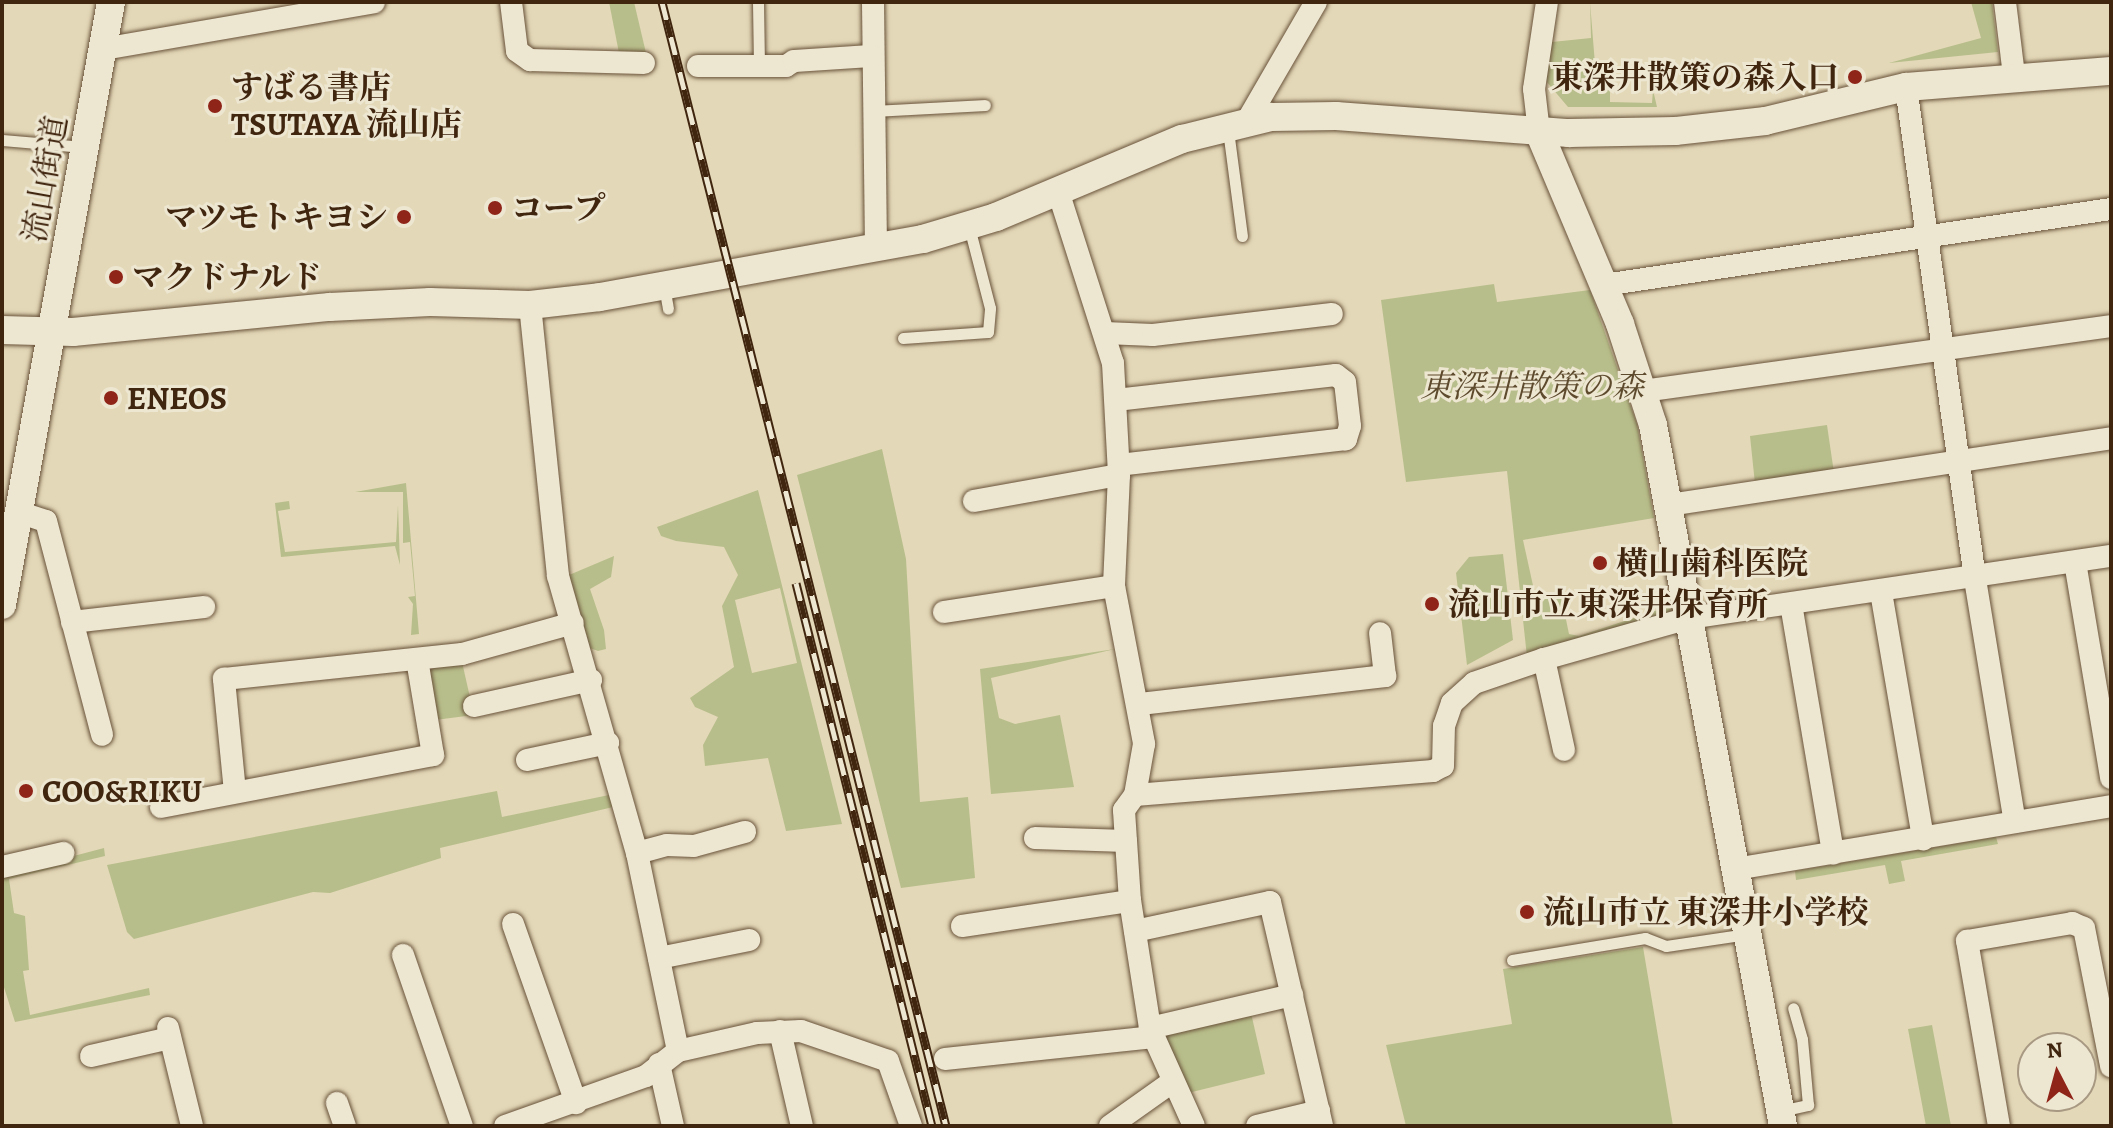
<!DOCTYPE html>
<html>
<head>
<meta charset="utf-8">
<style>
	body { margin:0 }
	#map { position:relative; width:2113px; height:1128px; overflow:hidden; background:#e3d8b8; font-family:Alegreya,"Noto Serif JP",serif }
	div>[style] { position:absolute }
	.green>* { inset:0; background:#b8be8b }
	.roads { filter:drop-shadow(0 0 2px #695239) drop-shadow(0 0 2px #695239) }
	.service>* { height:11px; margin:-5.5px; padding:0 5.5px; transform-origin:5.5px; border-radius:5.5px; background:#ede6d1 }
	.minor>* { height:22px; margin:-11px; padding:0 11px; transform-origin:11px; border-radius:11px; background:#ede6d1 }
	.tertiary>* { height:28px; margin:-14px; padding:0 14px; transform-origin:14px; border-radius:14px; background:#ede6d1 }
	.rail>* { height:9px; margin-top:-4.5px; transform-origin:0; background:repeating-linear-gradient(90deg,#ede6d1 0 18px,#40250f 0 36px); box-sizing:border-box; border-block:2px solid #40250f }
	.dots>* { width:22px; height:22px; translate:-50% -50%; box-sizing:border-box; border:4px solid #ede6d1; border-radius:50% }
	span { translate:-50% -50%; white-space:nowrap; text-align:center; line-height:1.15; -webkit-text-stroke:6px #ede6d1; paint-order:stroke }
	.poi-label { font-size:32px; color:#40250f; font-weight:700 }
	.right { translate:-100% -50%; text-align:right }
	.left { translate:0 -50%; text-align:left }
	.street-label { font-size:32px; color:#40250f }
	.park-label { font-size:32px; color:#5e4b2e; font-style:italic }
	.frame { position:absolute; inset:0; border:4px solid #40250f; pointer-events:none }
	.north { position:absolute; left:2017px; top:1032px; width:80px; height:80px; box-sizing:border-box; background:#ede6d1; border:2px solid #a89983; border-radius:50%; rotate:354deg; font-size:22px; font-weight:700; line-height:32px; text-align:center; color:#40250f }
	.north::after { content:''; display:block; margin:auto; width:28px; height:36px; background:#8f2418; clip-path:polygon(50% 0,100% 100%,50% 72%,0 100%) }
</style>
</head>
<body>
<div id="map">
	<div class="green">
		<i style="clip-path:polygon(609px 2px,634px 2px,646px 53px,619px 53px)"></i>
		<i style="clip-path:polygon(1590px 2px,1597px 89px,1610px 89px,1610px 102px,1652px 103px,1653px 90px,1657px 107px,1568px 107px,1546px 81px,1552px 42px,1591px 38px)"></i>
		<i style="clip-path:polygon(1971px 2px,1992px 2px,1998px 52px,1889px 63px,1981px 38px)"></i>
		<i style="clip-path:polygon(1494px 284px,1497px 302px,1590px 290px,1637px 424px,1654px 518px,1523px 540px,1534px 590px,1561px 595px,1569px 634px,1579px 636px,1670px 606px,1672px 618px,1527px 657px,1507px 471px,1406px 482px,1381px 300px)"></i>
		<i style="clip-path:polygon(1827px 425px,1834px 473px,1755px 484px,1750px 436px)"></i>
		<i style="clip-path:polygon(882px 449px,906px 559px,920px 802px,968px 797px,975px 878px,901px 888px,797px 475px)"></i>
		<i style="clip-path:polygon(406px 483px,419px 634px,411px 635px,413px 604px,408px 597px,415px 596px,410px 542px,403px 543px,403px 492px,355px 492px)"></i>
		<i style="clip-path:polygon(evenodd,758px 490px,808px 689px,842px 824px,786px 831px,768px 758px,705px 766px,703px 745px,718px 717px,695px 707px,690px 698px,734px 667px,722px 606px,738px 575px,724px 547px,676px 541px,661px 536px,657px 527px,758px 490px,780px 588px,797px 663px,752px 673px,735px 600px,780px 588px)"></i>
		<i style="clip-path:polygon(289px 501px,290px 509px,278px 511px,285px 552px,396px 542px,398px 505px,400px 565px,395px 546px,281px 557px,275px 503px)"></i>
		<i style="clip-path:polygon(1503px 554px,1513px 640px,1467px 665px,1456px 573px,1469px 557px)"></i>
		<i style="clip-path:polygon(614px 556px,611px 577px,590px 589px,604px 630px,606px 649px,598px 651px,590px 648px,569px 575px)"></i>
		<i style="clip-path:polygon(1115px 649px,991px 678px,999px 718px,1015px 724px,1060px 715px,1074px 787px,991px 794px,980px 669px)"></i>
		<i style="clip-path:polygon(462px 662px,474px 715px,435px 720px,427px 675px,434px 666px)"></i>
		<i style="clip-path:polygon(497px 791px,502px 817px,614px 794px,625px 842px,613px 807px,440px 848px,441px 858px,330px 893px,313px 892px,134px 939px,127px 932px,107px 865px)"></i>
		<i style="clip-path:polygon(1996px 837px,1998px 844px,1901px 861px,1905px 881px,1889px 884px,1885px 865px,1796px 880px,1795px 871px)"></i>
		<i style="clip-path:polygon(104px 848px,105px 856px,9px 879px,14px 913px,25px 916px,29px 970px,23px 971px,30px 1015px,149px 988px,150px 995px,15px 1022px,2px 981px,2px 875px)"></i>
		<i style="clip-path:polygon(1643px 947px,1673px 1126px,1406px 1126px,1386px 1045px,1512px 1024px,1503px 969px)"></i>
		<i style="clip-path:polygon(1251px 1013px,1265px 1074px,1188px 1093px,1163px 1043px,1169px 1032px)"></i>
		<i style="clip-path:polygon(1932px 1025px,1951px 1126px,1926px 1126px,1908px 1029px)"></i>
	</div>
	<div class="roads">
		<div class="service">
			<i style="left:758px;top:2px;width:64px;rotate:89.1deg"></i>
			<i style="left:874px;top:111px;width:111px;rotate:-3.1deg"></i>
			<i style="left:1228px;top:130px;width:107px;rotate:82.5deg"></i>
			<i style="left:2px;top:140px;width:82px;rotate:4.9deg"></i>
			<i style="left:664px;top:286px;width:23px;rotate:80deg"></i>
			<i style="left:903px;top:338px;width:85px;rotate:-4deg"></i>
			<i style="left:988px;top:332px;width:24px;rotate:-85deg"></i>
			<i style="left:990px;top:308px;width:84px;rotate:-104.5deg"></i>
			<i style="left:1512px;top:960px;width:135px;rotate:-9.4deg"></i>
			<i style="left:1645px;top:938px;width:22px;rotate:21deg"></i>
			<i style="left:1666px;top:946px;width:82px;rotate:-8.4deg"></i>
			<i style="left:1780px;top:1111px;width:29px;rotate:-12deg"></i>
			<i style="left:1808px;top:1105px;width:66px;rotate:-95.2deg"></i>
			<i style="left:1802px;top:1039px;width:32px;rotate:-106deg"></i>
		</div>
		<div class="minor">
			<i style="left:511px;top:2px;width:49px;rotate:83deg"></i>
			<i style="left:517px;top:51px;width:16px;rotate:35deg"></i>
			<i style="left:530px;top:60px;width:114px;rotate:1.5deg"></i>
			<i style="left:873px;top:2px;width:246px;rotate:89.3deg"></i>
			<i style="left:2005px;top:2px;width:74px;rotate:83deg"></i>
			<i style="left:103px;top:49px;width:275px;rotate:-9.8deg"></i>
			<i style="left:698px;top:66px;width:88px"></i>
			<i style="left:786px;top:66px;width:9px;rotate:-32deg"></i>
			<i style="left:794px;top:61px;width:77px;rotate:-3.7deg"></i>
			<i style="left:1906px;top:87px;width:497px;rotate:82deg"></i>
			<i style="left:1975px;top:579px;width:246px;rotate:80.7deg"></i>
			<i style="left:1247px;top:121px;width:138px;rotate:-59.9deg"></i>
			<i style="left:1539px;top:132px;width:43px;rotate:-96.6deg"></i>
			<i style="left:1534px;top:89px;width:88px;rotate:-81.5deg"></i>
			<i style="left:1058px;top:191px;width:181px;rotate:72.3deg"></i>
			<i style="left:1113px;top:363px;width:112px;rotate:86.9deg"></i>
			<i style="left:1119px;top:475px;width:111px;rotate:92.6deg"></i>
			<i style="left:1114px;top:586px;width:161px;rotate:79.2deg"></i>
			<i style="left:1144px;top:744px;width:52px;rotate:100deg"></i>
			<i style="left:1604px;top:285px;width:513px;rotate:-8.53deg"></i>
			<i style="left:530px;top:305px;width:272px;rotate:84.1deg"></i>
			<i style="left:558px;top:576px;width:288px;rotate:74.1deg"></i>
			<i style="left:637px;top:853px;width:202px;rotate:78.3deg"></i>
			<i style="left:1105px;top:333px;width:48px;rotate:2.4deg"></i>
			<i style="left:1153px;top:335px;width:180px;rotate:-6.7deg"></i>
			<i style="left:1643px;top:391px;width:472px;rotate:-7.9deg"></i>
			<i style="left:1116px;top:400px;width:221px;rotate:-6.5deg"></i>
			<i style="left:1336px;top:375px;width:11px;rotate:38deg"></i>
			<i style="left:1345px;top:382px;width:44px;rotate:83.5deg"></i>
			<i style="left:1350px;top:426px;width:14px;rotate:107deg"></i>
			<i style="left:1346px;top:439px;width:228px;rotate:173.5deg"></i>
			<i style="left:974px;top:501px;width:147px;rotate:-10.2deg"></i>
			<i style="left:1669px;top:505px;width:447px;rotate:-8.6deg"></i>
			<i style="left:21px;top:513px;width:26px;rotate:18deg"></i>
			<i style="left:46px;top:521px;width:221px;rotate:75.3deg"></i>
			<i style="left:2075px;top:562px;width:219px;rotate:80.5deg"></i>
			<i style="left:1881px;top:592px;width:251px;rotate:80.3deg"></i>
			<i style="left:1791px;top:604px;width:253px;rotate:80.4deg"></i>
			<i style="left:944px;top:612px;width:172px;rotate:-8.7deg"></i>
			<i style="left:72px;top:622px;width:133px;rotate:-6.5deg"></i>
			<i style="left:1544px;top:659px;width:93px;rotate:77.6deg"></i>
			<i style="left:1140px;top:704px;width:247px;rotate:-6.5deg"></i>
			<i style="left:1385px;top:676px;width:43px;rotate:-96.6deg"></i>
			<i style="left:474px;top:706px;width:120px;rotate:-12.5deg"></i>
			<i style="left:527px;top:760px;width:83px;rotate:-11.9deg"></i>
			<i style="left:235px;top:792px;width:114px;rotate:-95.6deg"></i>
			<i style="left:224px;top:679px;width:239px;rotate:-6deg"></i>
			<i style="left:462px;top:654px;width:115px;rotate:-15.6deg"></i>
			<i style="left:161px;top:807px;width:277px;rotate:-10.8deg"></i>
			<i style="left:433px;top:755px;width:97px;rotate:-99.5deg"></i>
			<i style="left:1035px;top:838px;width:91px;rotate:1.9deg"></i>
			<i style="left:637px;top:853px;width:31px;rotate:-15deg"></i>
			<i style="left:667px;top:845px;width:27px;rotate:2deg"></i>
			<i style="left:694px;top:846px;width:53px;rotate:-15.4deg"></i>
			<i style="left:2px;top:867px;width:63px;rotate:-12.9deg"></i>
			<i style="left:1735px;top:869px;width:381px;rotate:-9.5deg"></i>
			<i style="left:513px;top:924px;width:190px;rotate:70.6deg"></i>
			<i style="left:962px;top:926px;width:170px;rotate:-8.5deg"></i>
			<i style="left:1135px;top:931px;width:138px;rotate:-12.1deg"></i>
			<i style="left:1270px;top:902px;width:230px;rotate:76.9deg"></i>
			<i style="left:403px;top:955px;width:181px;rotate:71deg"></i>
			<i style="left:659px;top:958px;width:92px;rotate:-11.3deg"></i>
			<i style="left:168px;top:1028px;width:101px;rotate:76.2deg"></i>
			<i style="left:1150px;top:1028px;width:146px;rotate:-13.1deg"></i>
			<i style="left:780px;top:1031px;width:98px;rotate:77deg"></i>
			<i style="left:91px;top:1056px;width:81px;rotate:-12.8deg"></i>
			<i style="left:945px;top:1059px;width:210px;rotate:-6deg"></i>
			<i style="left:659px;top:1064px;width:64px;rotate:77.3deg"></i>
			<i style="left:337px;top:1103px;width:24px;rotate:71deg"></i>
			<i style="left:505px;top:1126px;width:150px;rotate:-19.5deg"></i>
			<i style="left:646px;top:1076px;width:41px;rotate:-38deg"></i>
			<i style="left:678px;top:1051px;width:81px;rotate:-12.8deg"></i>
			<i style="left:757px;top:1033px;width:44px;rotate:-2.6deg"></i>
			<i style="left:801px;top:1031px;width:92px;rotate:19deg"></i>
			<i style="left:888px;top:1061px;width:69px;rotate:70.5deg"></i>
			<i style="left:1110px;top:1126px;width:76px;rotate:-35.4deg"></i>
			<i style="left:1194px;top:1126px;width:107px;rotate:-114.2deg"></i>
			<i style="left:1150px;top:1028px;width:129px;rotate:-98.9deg"></i>
			<i style="left:1130px;top:901px;width:91px;rotate:-93.8deg"></i>
			<i style="left:1124px;top:810px;width:19px;rotate:-54deg"></i>
			<i style="left:1135px;top:795px;width:299px;rotate:-4.6deg"></i>
			<i style="left:1433px;top:771px;width:11px;rotate:-27deg"></i>
			<i style="left:1443px;top:766px;width:40px;rotate:-88.6deg"></i>
			<i style="left:1444px;top:726px;width:24px;rotate:-71deg"></i>
			<i style="left:1452px;top:703px;width:30px;rotate:-42deg"></i>
			<i style="left:1474px;top:683px;width:74px;rotate:-18.9deg"></i>
			<i style="left:1544px;top:659px;width:151px;rotate:-15.8deg"></i>
			<i style="left:1689px;top:618px;width:427px;rotate:-8.4deg"></i>
			<i style="left:1257px;top:1126px;width:64px;rotate:-13.6deg"></i>
			<i style="left:1999px;top:1126px;width:188px;rotate:-99.8deg"></i>
			<i style="left:1967px;top:941px;width:107px;rotate:-9.7deg"></i>
			<i style="left:2072px;top:923px;width:13px;rotate:23deg"></i>
			<i style="left:2084px;top:928px;width:141px;rotate:78.9deg"></i>
		</div>
		<div class="tertiary">
			<i style="left:1539px;top:132px;width:208px;rotate:67.1deg"></i>
			<i style="left:1620px;top:324px;width:106px;rotate:71.9deg"></i>
			<i style="left:1653px;top:425px;width:713px;rotate:79.49deg"></i>
			<i style="left:2px;top:330px;width:71px;rotate:1.6deg"></i>
			<i style="left:73px;top:332px;width:258px;rotate:-5.6deg"></i>
			<i style="left:330px;top:307px;width:100px;rotate:-2.9deg"></i>
			<i style="left:430px;top:302px;width:100px;rotate:1.7deg"></i>
			<i style="left:530px;top:305px;width:70px;rotate:-6.5deg"></i>
			<i style="left:600px;top:297px;width:328px;rotate:-10.2deg"></i>
			<i style="left:923px;top:239px;width:76px;rotate:-16.8deg"></i>
			<i style="left:996px;top:217px;width:202px;rotate:-22.8deg"></i>
			<i style="left:1182px;top:139px;width:92px;rotate:-13.9deg"></i>
			<i style="left:1271px;top:117px;width:65px;rotate:-0.9deg"></i>
			<i style="left:1336px;top:116px;width:234px;rotate:4.2deg"></i>
			<i style="left:1569px;top:133px;width:106px;rotate:-1.1deg"></i>
			<i style="left:1675px;top:131px;width:91px;rotate:-6.3deg"></i>
			<i style="left:1765px;top:121px;width:145px;rotate:-13.6deg"></i>
			<i style="left:1906px;top:87px;width:206px;rotate:-4.5deg"></i>
			<i style="left:2px;top:605px;width:613px;rotate:-79.75deg"></i>
		</div>
	</div>
	<div class="rail">
		<i style="left:662px;top:2px;width:1159px;rotate:75.82deg"></i>
		<i style="left:796px;top:583px;width:560px;rotate:75.94deg"></i>
	</div>
	<div class="dots">
		<i style="left:1855px;top:77px;background:#8f2418"></i>
		<i style="left:215px;top:106px;background:#8f2418"></i>
		<i style="left:495px;top:208px;background:#8f2418"></i>
		<i style="left:404px;top:217px;background:#8f2418"></i>
		<i style="left:116px;top:277px;background:#8f2418"></i>
		<i style="left:111px;top:398px;background:#8f2418"></i>
		<i style="left:1600px;top:563px;background:#8f2418"></i>
		<i style="left:1432px;top:604px;background:#8f2418"></i>
		<i style="left:26px;top:791px;background:#8f2418"></i>
		<i style="left:1527px;top:912px;background:#8f2418"></i>
	</div>
	<div class="poi-label">
		<span class="right" style="left:1839px;top:77px">東深井散策の森入口</span>
		<span class="left" style="left:231px;top:106px">すばる書店<br>TSUTAYA 流山店</span>
		<span class="left" style="left:511px;top:208px">コープ</span>
		<span class="right" style="left:388px;top:217px">マツモトキヨシ</span>
		<span class="left" style="left:132px;top:277px">マクドナルド</span>
		<span class="left" style="left:127px;top:398px">ENEOS</span>
		<span class="left" style="left:1616px;top:563px">横山歯科医院</span>
		<span class="left" style="left:1448px;top:604px">流山市立東深井保育所</span>
		<span class="left" style="left:42px;top:791px">COO&amp;RIKU</span>
		<span class="left" style="left:1543px;top:912px">流山市立 東深井小学校</span>
	</div>
	<div class="street-label">
		<span style="left:45px;top:179px;rotate:-80deg">流山街道</span>
	</div>
	<div class="park-label">
		<span style="left:1532px;top:386px">東深井散策の森</span>
	</div>
	<div class="frame"></div>
	<div class="north">N</div>
</div>
</body>
</html>
